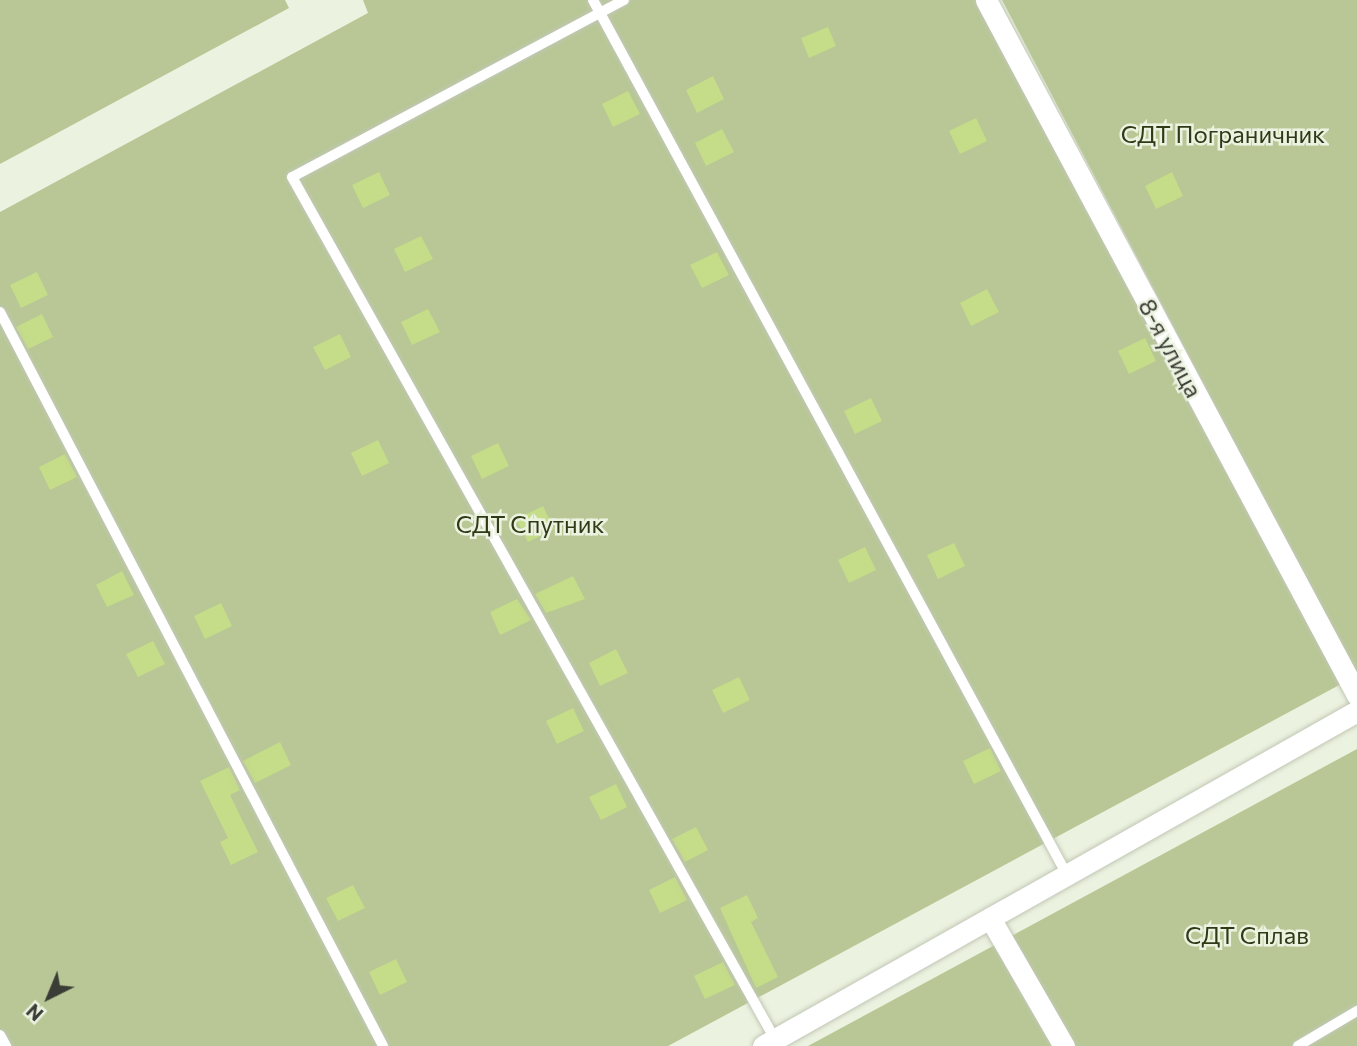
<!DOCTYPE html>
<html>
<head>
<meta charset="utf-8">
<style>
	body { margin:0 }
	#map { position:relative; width:1357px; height:1046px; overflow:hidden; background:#ecf2e0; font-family:Commissioner,sans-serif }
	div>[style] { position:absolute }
	.green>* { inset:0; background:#b8c795 }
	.building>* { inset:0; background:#c5dc88 }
	.roads { filter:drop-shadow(0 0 2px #c1c7b5) drop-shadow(0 0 2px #c1c7b5) }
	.service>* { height:10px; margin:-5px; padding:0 5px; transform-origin:5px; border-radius:5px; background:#fff }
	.minor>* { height:21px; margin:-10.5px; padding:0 10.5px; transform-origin:10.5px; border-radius:10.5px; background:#fff }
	span { translate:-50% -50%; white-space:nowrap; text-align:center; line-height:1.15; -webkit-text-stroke:5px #ecf2e0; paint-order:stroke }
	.park-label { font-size:24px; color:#313a17 }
	.street-label { font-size:24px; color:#3a3d36 }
	.north { position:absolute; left:14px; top:962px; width:70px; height:70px; -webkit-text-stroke:5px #ecf2e0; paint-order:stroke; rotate:223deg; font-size:19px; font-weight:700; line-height:28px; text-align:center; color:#3a3d36 }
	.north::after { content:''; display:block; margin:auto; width:24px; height:32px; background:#3a3d36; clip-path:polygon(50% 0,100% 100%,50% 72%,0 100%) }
</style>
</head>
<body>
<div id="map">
	<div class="green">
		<i style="clip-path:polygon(0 0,285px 0,289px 8px,0 164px)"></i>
		<i style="clip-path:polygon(363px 0,979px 0,1343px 683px,668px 1046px,0 1046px,0 212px,368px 13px)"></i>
		<i style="clip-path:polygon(1002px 0,1357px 0,1357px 677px)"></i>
		<i style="clip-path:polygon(1357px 749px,1357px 1046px,808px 1046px)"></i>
	</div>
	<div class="building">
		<i style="clip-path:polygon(828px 27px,836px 46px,809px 58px,801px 38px)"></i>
		<i style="clip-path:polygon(713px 76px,724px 99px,697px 113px,686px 90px)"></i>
		<i style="clip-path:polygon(628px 91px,640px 114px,613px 127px,602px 104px)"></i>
		<i style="clip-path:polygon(976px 118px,987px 141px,960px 154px,949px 131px)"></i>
		<i style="clip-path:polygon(722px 129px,734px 152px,706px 166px,695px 143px)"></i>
		<i style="clip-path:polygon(379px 172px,390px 195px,363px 208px,352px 185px)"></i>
		<i style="clip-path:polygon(1172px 172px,1183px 196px,1156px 209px,1145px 186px)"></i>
		<i style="clip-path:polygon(421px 236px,433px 259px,405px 272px,394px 249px)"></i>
		<i style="clip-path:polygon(717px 252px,729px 275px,702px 288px,690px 265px)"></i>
		<i style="clip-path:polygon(37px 272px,48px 295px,21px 308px,10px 285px)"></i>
		<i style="clip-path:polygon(987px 289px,999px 312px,971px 326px,960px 303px)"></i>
		<i style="clip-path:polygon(428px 309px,440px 332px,412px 345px,401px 322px)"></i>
		<i style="clip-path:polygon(42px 314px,53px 337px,28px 349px,16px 327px)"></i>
		<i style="clip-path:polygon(340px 334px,351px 357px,325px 370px,313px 347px)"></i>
		<i style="clip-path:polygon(1145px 338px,1156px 361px,1129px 374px,1118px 351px)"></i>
		<i style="clip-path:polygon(871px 398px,882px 421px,855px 434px,844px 411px)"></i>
		<i style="clip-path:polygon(378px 440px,389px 463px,362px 476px,351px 453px)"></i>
		<i style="clip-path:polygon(498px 443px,509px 466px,482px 479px,471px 456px)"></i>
		<i style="clip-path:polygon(65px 454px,77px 477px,50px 490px,39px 467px)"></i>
		<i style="clip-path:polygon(543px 506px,554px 529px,528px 542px,516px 519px)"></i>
		<i style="clip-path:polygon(954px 543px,965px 566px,938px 579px,927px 555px)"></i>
		<i style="clip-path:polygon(865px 547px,876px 570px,849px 583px,838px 560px)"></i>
		<i style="clip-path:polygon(122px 571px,134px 595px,107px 607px,96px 585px)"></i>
		<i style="clip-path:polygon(573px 576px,585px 599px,546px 613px,535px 594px)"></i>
		<i style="clip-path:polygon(517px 599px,531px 620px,500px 635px,490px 612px)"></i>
		<i style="clip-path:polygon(221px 603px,232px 626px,205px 639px,194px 616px)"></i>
		<i style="clip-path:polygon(153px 641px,165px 664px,138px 677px,126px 654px)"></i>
		<i style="clip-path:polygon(616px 649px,628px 673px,600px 686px,589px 663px)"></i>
		<i style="clip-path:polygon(739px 677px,750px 700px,723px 713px,712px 690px)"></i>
		<i style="clip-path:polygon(573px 708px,584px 731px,557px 744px,546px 721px)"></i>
		<i style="clip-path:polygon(280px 742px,291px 765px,255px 783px,243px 761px)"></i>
		<i style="clip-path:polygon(990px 748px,1001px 771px,974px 784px,963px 761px)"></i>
		<i style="clip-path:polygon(229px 767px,240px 790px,230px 795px,258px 852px,231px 865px,220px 842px,228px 838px,200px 781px)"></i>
		<i style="clip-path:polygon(616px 784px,627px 807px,601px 820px,589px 797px)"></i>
		<i style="clip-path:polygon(696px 827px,708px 850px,685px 862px,672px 839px)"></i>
		<i style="clip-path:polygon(675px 877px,687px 900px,660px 913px,649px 890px)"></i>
		<i style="clip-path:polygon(353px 885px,365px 908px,338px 921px,326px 898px)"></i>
		<i style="clip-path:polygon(747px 895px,758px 918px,751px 922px,778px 977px,756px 988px,720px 908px)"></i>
		<i style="clip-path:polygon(396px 959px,407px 982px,380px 995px,369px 972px)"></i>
		<i style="clip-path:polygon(723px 962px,735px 985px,705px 999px,694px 976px)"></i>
	</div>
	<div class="roads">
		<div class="service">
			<i style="left:593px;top:0;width:995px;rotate:61.55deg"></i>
			<i style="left:624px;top:0;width:376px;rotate:151.9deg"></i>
			<i style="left:292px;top:177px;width:988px;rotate:60.74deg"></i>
			<i style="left:0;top:312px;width:828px;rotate:62.44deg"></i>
			<i style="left:0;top:1035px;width:13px;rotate:61deg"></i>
			<i style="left:1298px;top:1046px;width:69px;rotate:-30.7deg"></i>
		</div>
		<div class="minor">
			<i style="left:986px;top:0;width:788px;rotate:61.91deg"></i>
			<i style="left:990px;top:918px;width:148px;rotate:60deg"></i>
			<i style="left:763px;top:1046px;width:682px;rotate:-29.42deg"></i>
		</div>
	</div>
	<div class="park-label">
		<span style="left:1223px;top:134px">СДТ Пограничник</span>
		<span style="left:530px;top:524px">СДТ Спутник</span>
		<span style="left:1247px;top:935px">СДТ Сплав</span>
	</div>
	<div class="street-label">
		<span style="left:1171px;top:348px;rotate:62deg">8-я улица</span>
	</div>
	<div class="north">N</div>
</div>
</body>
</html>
